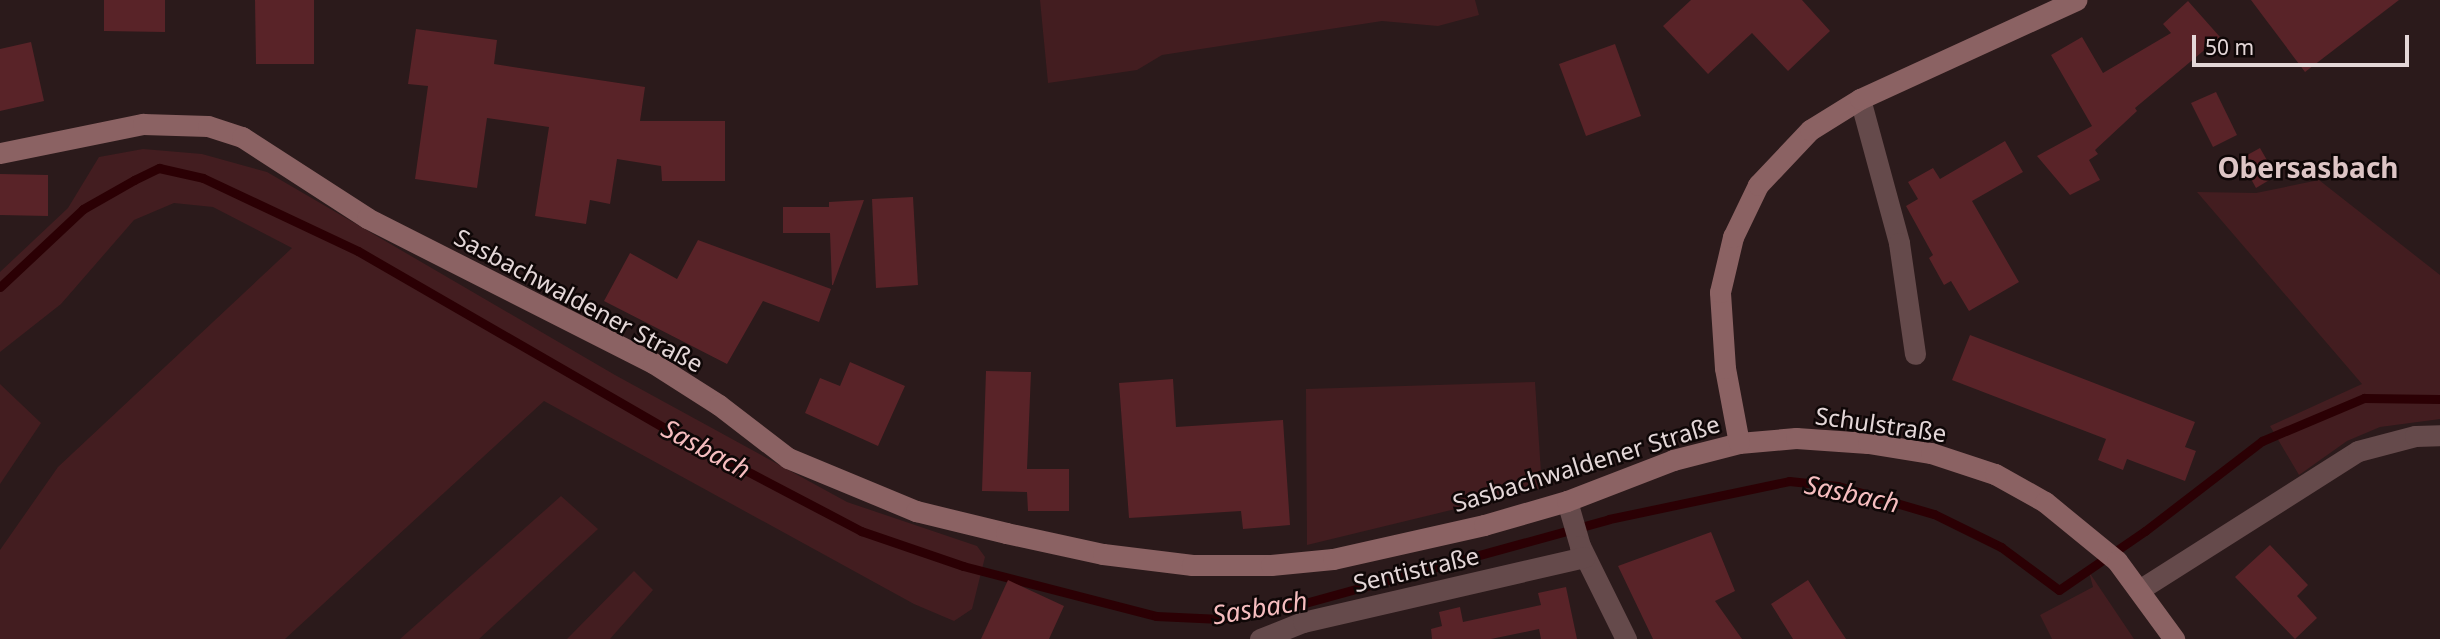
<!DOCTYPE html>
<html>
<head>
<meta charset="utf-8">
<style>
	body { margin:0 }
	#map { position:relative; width:2440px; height:639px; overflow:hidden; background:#2b1a1b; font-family:"Noto Sans",sans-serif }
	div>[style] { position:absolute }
	.green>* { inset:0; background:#431d20 }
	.stream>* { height:9px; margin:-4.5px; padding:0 4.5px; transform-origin:4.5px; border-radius:4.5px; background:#2b0004 }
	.building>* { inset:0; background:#592328 }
	.street>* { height:21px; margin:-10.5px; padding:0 10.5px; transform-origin:10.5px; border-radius:10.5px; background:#654a4b }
	.secondary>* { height:21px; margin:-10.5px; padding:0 10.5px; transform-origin:10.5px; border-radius:10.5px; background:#8b6263 }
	span { translate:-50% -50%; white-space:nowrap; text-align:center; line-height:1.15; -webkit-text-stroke:5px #0f0707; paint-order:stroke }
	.street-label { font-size:24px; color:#e4d7d8 }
	.water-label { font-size:26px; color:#f6bdbf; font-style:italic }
	.quarter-label { font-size:28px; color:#ddc5c5; font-weight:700 }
	.scale { position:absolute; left:2192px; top:35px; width:217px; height:32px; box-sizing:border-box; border:4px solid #e4d7d8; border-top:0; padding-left:9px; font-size:21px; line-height:24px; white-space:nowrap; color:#e4d7d8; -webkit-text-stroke:5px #0f0707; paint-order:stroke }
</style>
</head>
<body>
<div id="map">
	<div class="green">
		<i style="clip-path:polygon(1040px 0,1475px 0,1479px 15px,1438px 26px,1382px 21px,1162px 55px,1137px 70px,1048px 83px)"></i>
		<i style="clip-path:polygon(143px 149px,202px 154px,267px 172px,615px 375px,847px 502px,977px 546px,985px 557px,972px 609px,954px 621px,914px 604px,544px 401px,285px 639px,0 639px,0 550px,58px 467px,292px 248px,213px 207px,174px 203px,134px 220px,61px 304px,0 352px,0 272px,68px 208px,99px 157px)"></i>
		<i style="clip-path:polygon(2319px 180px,2440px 275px,2440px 419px,2380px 427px,2347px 441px,2299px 475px,2270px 426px,2362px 384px,2197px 192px,2256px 193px)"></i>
		<i style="clip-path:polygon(1535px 382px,1542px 488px,1307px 545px,1306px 389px)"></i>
		<i style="clip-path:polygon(0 384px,41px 423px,0 484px)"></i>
		<i style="clip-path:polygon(561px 496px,598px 529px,479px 639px,400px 639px)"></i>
		<i style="clip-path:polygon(634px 571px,653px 590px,610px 639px,567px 639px)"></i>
		<i style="clip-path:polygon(2089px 572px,2128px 630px,2134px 639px,2052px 639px,2040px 615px,2093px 587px)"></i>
	</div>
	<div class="stream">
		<i style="left:0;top:287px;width:114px;rotate:-43.2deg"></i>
		<i style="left:83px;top:209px;width:59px;rotate:-29.6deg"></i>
		<i style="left:134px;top:180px;width:28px;rotate:-26deg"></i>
		<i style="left:159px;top:168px;width:45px;rotate:12.8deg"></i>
		<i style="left:203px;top:178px;width:171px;rotate:25.2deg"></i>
		<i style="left:358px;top:251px;width:352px;rotate:30deg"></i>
		<i style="left:663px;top:427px;width:224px;rotate:27.7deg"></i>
		<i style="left:861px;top:531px;width:108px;rotate:18.9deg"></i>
		<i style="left:963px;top:566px;width:199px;rotate:14.5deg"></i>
		<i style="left:1156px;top:616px;width:65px;rotate:2.6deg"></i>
		<i style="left:1221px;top:619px;width:86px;rotate:-10.8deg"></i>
		<i style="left:1305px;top:603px;width:315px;rotate:-15.4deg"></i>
		<i style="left:1609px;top:519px;width:184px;rotate:-11.9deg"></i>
		<i style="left:1789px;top:481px;width:49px;rotate:5.8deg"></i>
		<i style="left:1838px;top:486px;width:100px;rotate:16.3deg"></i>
		<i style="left:1934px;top:514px;width:75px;rotate:26.2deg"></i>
		<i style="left:2001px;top:547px;width:72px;rotate:36.6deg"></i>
		<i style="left:2059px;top:590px;width:104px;rotate:-34.5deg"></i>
		<i style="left:2145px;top:531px;width:148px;rotate:-37.6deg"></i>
		<i style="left:2262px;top:441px;width:111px;rotate:-22.9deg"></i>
		<i style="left:2364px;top:398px;width:76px;rotate:0.8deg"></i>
	</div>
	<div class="building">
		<i style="clip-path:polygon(104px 0,165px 0,165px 32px,104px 31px)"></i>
		<i style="clip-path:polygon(255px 0,314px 0,314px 64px,256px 64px)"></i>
		<i style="clip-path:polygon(1691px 0,1802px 0,1830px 31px,1788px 71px,1752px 33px,1708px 74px,1663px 26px)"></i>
		<i style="clip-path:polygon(2251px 0,2399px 0,2305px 72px)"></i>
		<i style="clip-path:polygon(2188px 1px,2220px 37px,2135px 108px,2137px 111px,2095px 150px,2098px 154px,2089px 160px,2100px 180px,2070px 195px,2037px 156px,2092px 126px,2051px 55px,2082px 37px,2103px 73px,2171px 33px,2163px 24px)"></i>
		<i style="clip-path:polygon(416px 29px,497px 40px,494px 64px,645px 87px,640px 121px,725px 121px,725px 181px,662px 181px,661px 166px,617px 159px,610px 204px,590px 200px,586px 224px,535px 216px,549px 127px,487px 118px,477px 188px,415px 179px,428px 86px,408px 84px)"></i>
		<i style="clip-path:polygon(31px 42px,44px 101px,0 111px,0 49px)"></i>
		<i style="clip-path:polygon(1615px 44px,1641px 116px,1586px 136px,1559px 64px)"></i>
		<i style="clip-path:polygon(2216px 92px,2237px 135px,2213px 147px,2191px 103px)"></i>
		<i style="clip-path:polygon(2005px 141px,2023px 172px,1972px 201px,2019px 282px,1969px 311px,1951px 281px,1944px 285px,1929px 258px,1933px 255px,1906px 206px,1918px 199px,1908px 182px,1933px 168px,1940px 179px)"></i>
		<i style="clip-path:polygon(2260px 148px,2276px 176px,2256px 188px,2240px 159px)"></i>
		<i style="clip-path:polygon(0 174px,48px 175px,48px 216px,0 215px)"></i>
		<i style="clip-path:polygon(913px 197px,918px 285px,876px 288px,872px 199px)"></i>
		<i style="clip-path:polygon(864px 200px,833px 285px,832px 285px,830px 233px,783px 233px,783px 207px,829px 207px,829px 202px)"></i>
		<i style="clip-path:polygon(698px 240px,831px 289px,819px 322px,763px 301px,727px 364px,604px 301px,630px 253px,677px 279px)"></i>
		<i style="clip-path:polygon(1970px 335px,2195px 422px,2185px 447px,2196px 451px,2185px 481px,2127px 459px,2123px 470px,2098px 460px,2106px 439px,1952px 380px)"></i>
		<i style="clip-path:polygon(850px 362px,905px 386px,878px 446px,805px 413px,820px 378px,840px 386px)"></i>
		<i style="clip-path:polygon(986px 371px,1031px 372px,1027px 469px,1069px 469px,1069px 511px,1028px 511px,1027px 492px,982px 491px)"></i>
		<i style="clip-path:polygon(1173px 379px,1176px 427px,1283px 420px,1290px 525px,1243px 529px,1241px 511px,1129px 518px,1119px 383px)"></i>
		<i style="clip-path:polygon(1711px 532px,1735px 591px,1715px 601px,1742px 639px,1653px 639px,1618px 566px)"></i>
		<i style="clip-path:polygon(2270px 545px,2308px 585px,2297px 596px,2317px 618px,2295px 639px,2235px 577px)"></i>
		<i style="clip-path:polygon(1008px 580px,1064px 606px,1049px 639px,981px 639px)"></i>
		<i style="clip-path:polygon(1808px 580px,1832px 618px,1846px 639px,1793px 639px,1771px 604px)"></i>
		<i style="clip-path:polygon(1566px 587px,1577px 639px,1541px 639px,1539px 629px,1491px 639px,1432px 639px,1431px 629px,1442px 626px,1439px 612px,1460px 607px,1463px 622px,1541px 605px,1538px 593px)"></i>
	</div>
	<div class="street">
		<i style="left:1860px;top:99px;width:149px;rotate:74.8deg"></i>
		<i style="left:1899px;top:243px;width:112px;rotate:81.8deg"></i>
		<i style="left:1567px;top:501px;width:47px;rotate:73.9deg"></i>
		<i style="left:1580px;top:546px;width:104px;rotate:63.7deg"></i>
		<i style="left:2139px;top:590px;width:259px;rotate:-32.4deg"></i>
		<i style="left:2358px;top:451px;width:59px;rotate:-14.7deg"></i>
		<i style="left:2415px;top:436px;width:25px;rotate:-2deg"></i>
		<i style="left:1260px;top:639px;width:46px;rotate:-21.6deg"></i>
		<i style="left:1303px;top:622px;width:289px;rotate:-13deg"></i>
	</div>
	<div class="secondary">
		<i style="left:0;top:153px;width:146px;rotate:-11.5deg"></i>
		<i style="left:143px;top:124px;width:65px;rotate:1.8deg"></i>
		<i style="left:208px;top:126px;width:36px;rotate:18deg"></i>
		<i style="left:242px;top:137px;width:149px;rotate:32.9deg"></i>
		<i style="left:367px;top:218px;width:321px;rotate:26.9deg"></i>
		<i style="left:653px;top:363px;width:78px;rotate:32.5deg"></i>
		<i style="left:719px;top:405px;width:87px;rotate:37.5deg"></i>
		<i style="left:788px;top:458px;width:139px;rotate:22.5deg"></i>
		<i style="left:916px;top:511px;width:93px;rotate:13.7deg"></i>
		<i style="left:1006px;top:533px;width:99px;rotate:12.2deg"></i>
		<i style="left:1103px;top:554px;width:90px;rotate:7deg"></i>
		<i style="left:1192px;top:565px;width:79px"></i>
		<i style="left:1271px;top:565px;width:62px;rotate:-5.5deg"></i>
		<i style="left:1333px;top:559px;width:155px;rotate:-12.7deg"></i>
		<i style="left:1484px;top:525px;width:86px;rotate:-16.1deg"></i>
		<i style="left:1567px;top:501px;width:114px;rotate:-21.1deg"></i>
		<i style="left:1673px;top:460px;width:68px;rotate:-14.4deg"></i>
		<i style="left:1739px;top:443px;width:57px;rotate:-5deg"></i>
		<i style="left:1796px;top:438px;width:72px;rotate:4deg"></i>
		<i style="left:1868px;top:443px;width:64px;rotate:9deg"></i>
		<i style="left:1931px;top:453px;width:67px;rotate:18.2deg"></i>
		<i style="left:1995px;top:474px;width:57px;rotate:29.2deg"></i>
		<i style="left:2045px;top:502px;width:93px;rotate:39.3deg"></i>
		<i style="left:2117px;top:561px;width:97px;rotate:53.8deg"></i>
		<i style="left:1739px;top:443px;width:76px;rotate:-100.6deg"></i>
		<i style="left:1725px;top:368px;width:76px;rotate:-93.8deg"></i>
		<i style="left:1720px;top:292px;width:57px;rotate:-76.7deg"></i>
		<i style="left:1733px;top:237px;width:58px;rotate:-64.3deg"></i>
		<i style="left:1758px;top:185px;width:76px;rotate:-46.6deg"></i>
		<i style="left:1810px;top:130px;width:59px;rotate:-31.8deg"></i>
		<i style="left:1860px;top:99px;width:238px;rotate:-24.6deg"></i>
	</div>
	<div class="street-label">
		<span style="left:579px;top:300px;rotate:28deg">Sasbachwaldener Straße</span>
		<span style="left:1881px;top:424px;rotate:8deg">Schulstraße</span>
		<span style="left:1586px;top:463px;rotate:-17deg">Sasbachwaldener Straße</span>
		<span style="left:1416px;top:569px;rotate:-13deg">Sentistraße</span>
	</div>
	<div class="water-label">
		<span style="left:706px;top:449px;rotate:28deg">Sasbach</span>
		<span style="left:1852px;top:494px;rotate:12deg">Sasbach</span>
		<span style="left:1260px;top:608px;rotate:-9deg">Sasbach</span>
	</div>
	<div class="quarter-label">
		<span style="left:2308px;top:167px">Obersasbach</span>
	</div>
	<div class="scale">50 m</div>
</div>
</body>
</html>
